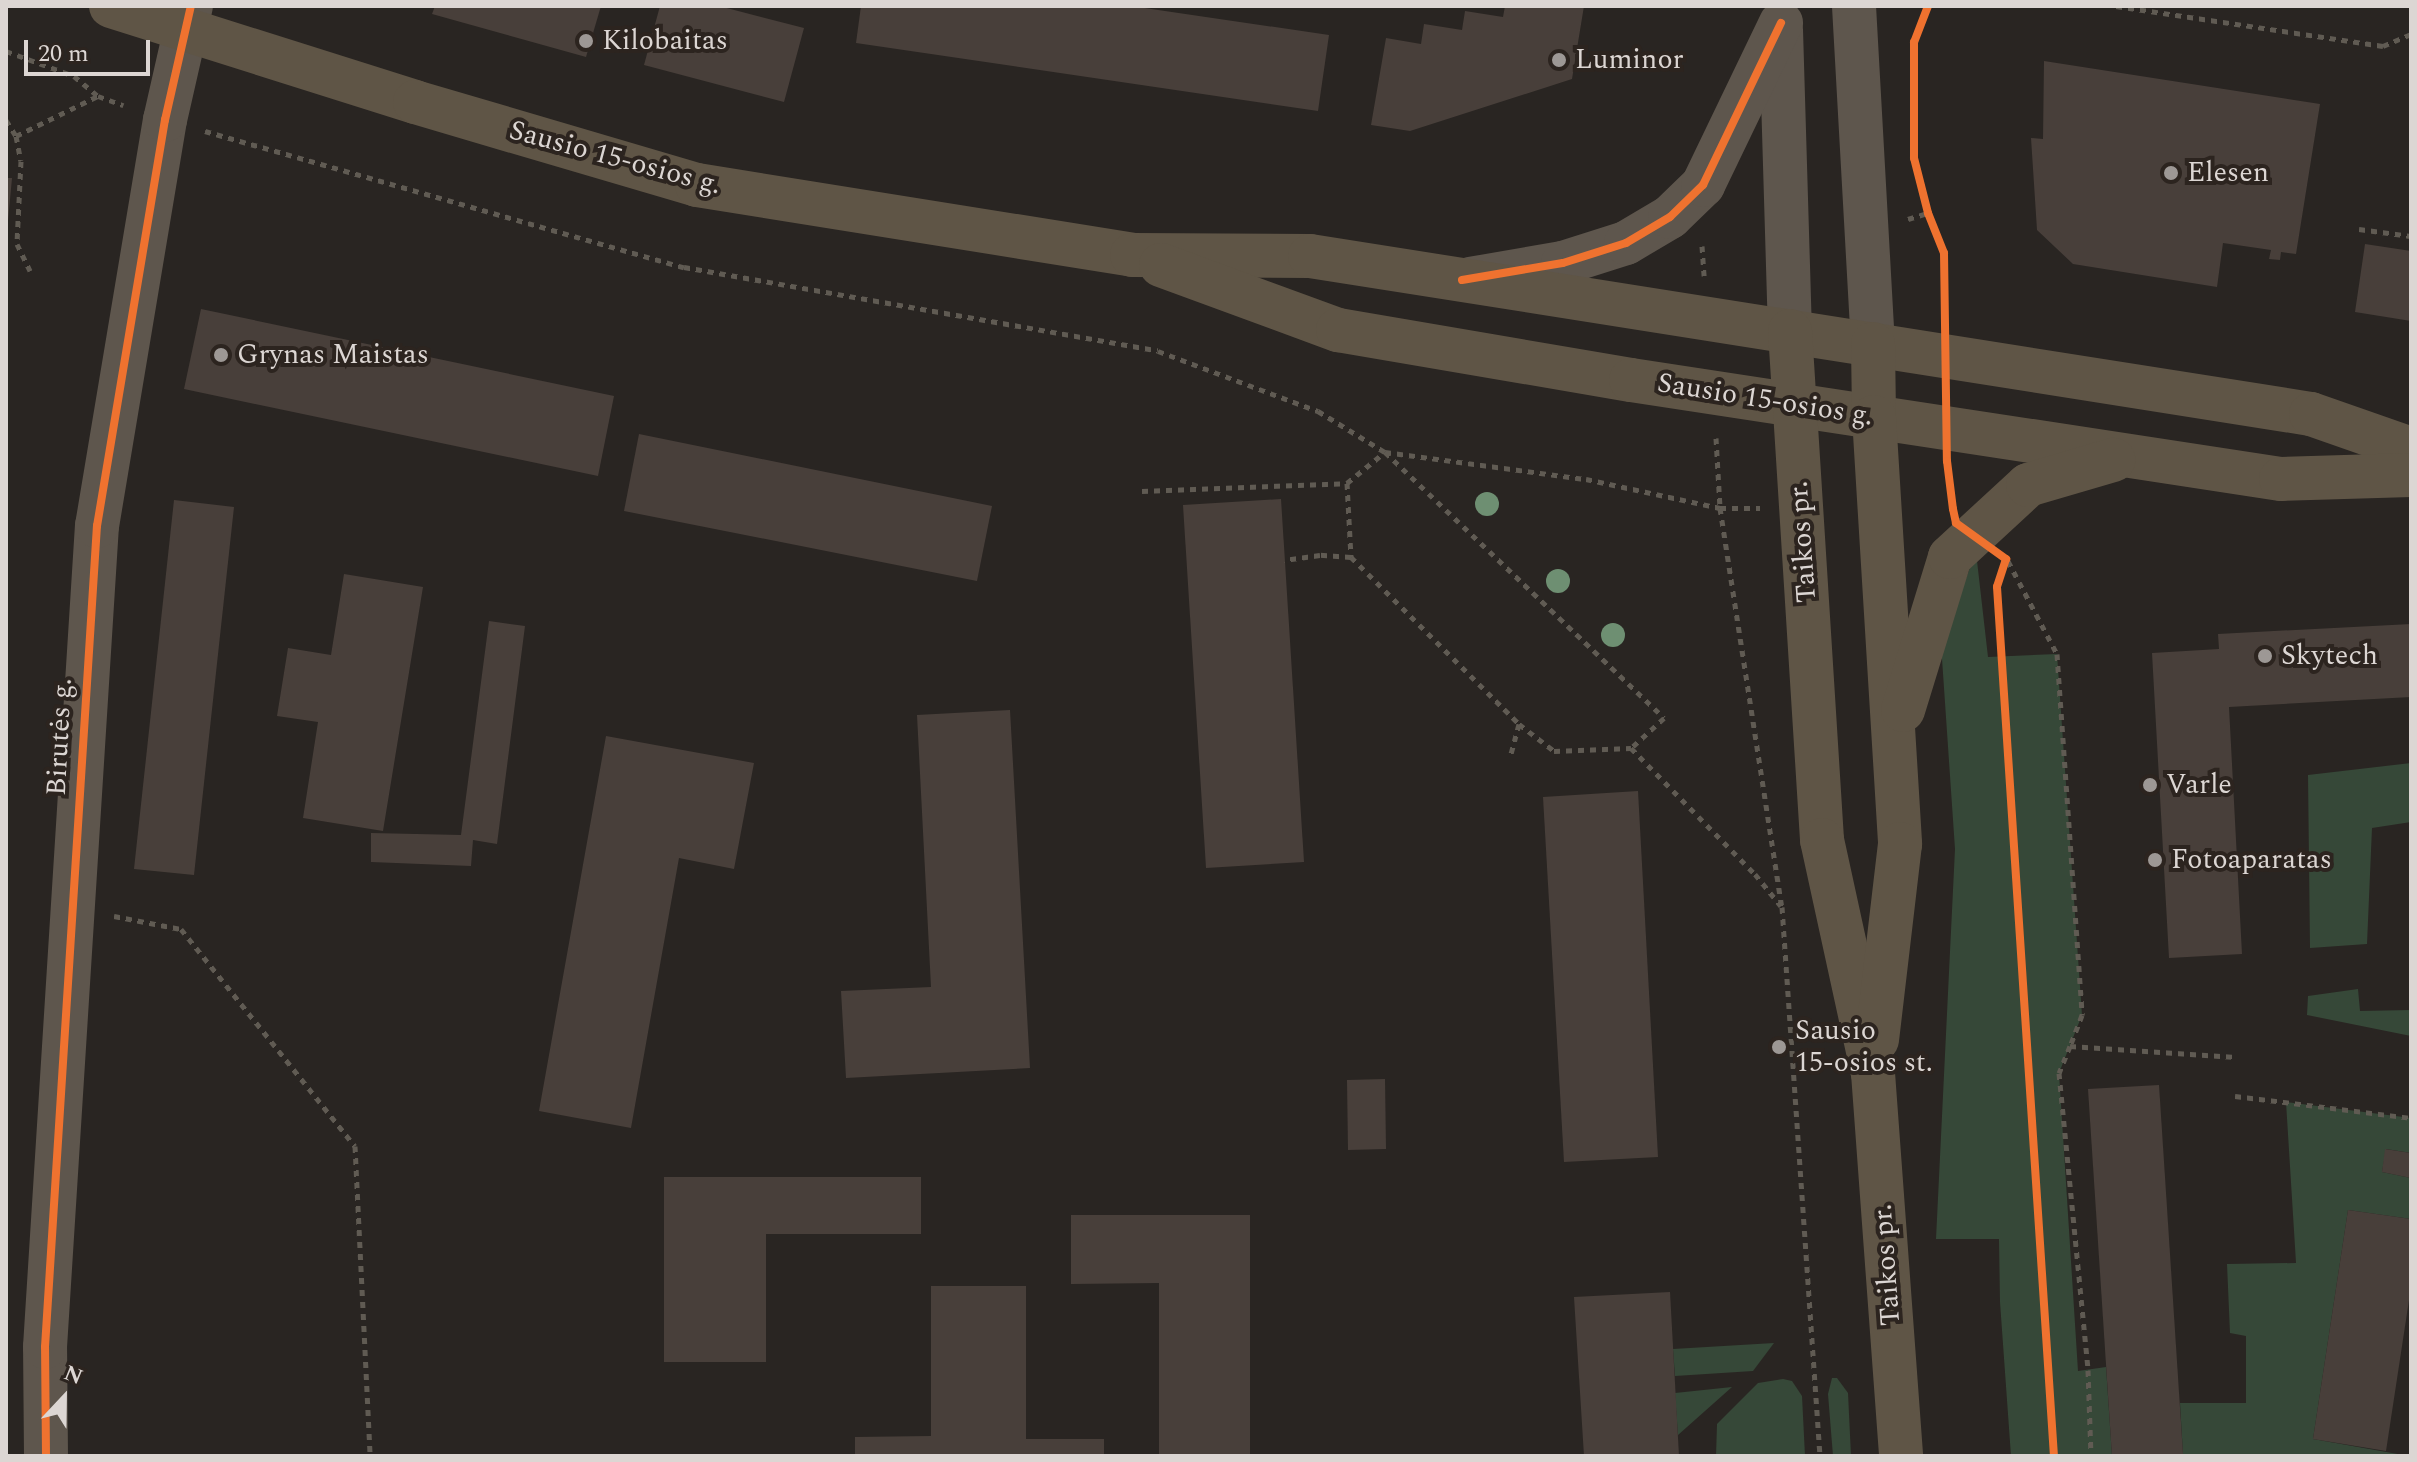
<!DOCTYPE html>
<html>
<head>
<meta charset="utf-8">
<style>
	body { margin:0 }
	#map { position:relative; width:2417px; height:1462px; overflow:hidden; background:#292522; font-family:Spectral,serif }
	div>[style] { position:absolute }
	.green>* { inset:0; background:#364838 }
	.building>* { inset:0; background:#483f3a }
	.path>* { height:5px; margin-top:-2.5px; transform-origin:0; background:repeating-linear-gradient(90deg,#605b53 0 6px,transparent 0 12px) }
	.minor>* { height:44px; margin:-22px; padding:0 22px; transform-origin:22px; border-radius:22px; background:#5e564d }
	.tertiary>* { height:44px; margin:-22px; padding:0 22px; transform-origin:22px; border-radius:22px; background:#5e564d }
	.primary>* { height:44px; margin:-22px; padding:0 22px; transform-origin:22px; border-radius:22px; background:#5f5546 }
	.cycleway>* { height:8px; margin:-4px; padding:0 4px; transform-origin:4px; border-radius:4px; background:#ef722f }
	.trees>* { width:24px; height:24px; margin:-12px; border-radius:50%; background:#6e8f72 }
	.dots>* { width:22px; height:22px; translate:-50% -50%; box-sizing:border-box; border:4px solid #2c241f; border-radius:50% }
	span { translate:-50% -50%; white-space:nowrap; text-align:center; line-height:1.15; -webkit-text-stroke:8px #2c241f; paint-order:stroke }
	.poi-label { font-size:28px; color:#dcd6d3 }
	.left { translate:0 -50%; text-align:left }
	.street-label { font-size:28px; color:#dcd6d3 }
	.frame { position:absolute; inset:0; border:8px solid #dcd6d3; pointer-events:none }
	.north { position:absolute; left:24px; top:1358px; width:80px; height:80px; -webkit-text-stroke:6px #2c241f; paint-order:stroke; rotate:22deg; font-size:22px; font-weight:700; line-height:32px; text-align:center; color:#dcd6d3 }
	.north::after { content:''; display:block; margin:auto; width:28px; height:36px; background:#dcd6d3; clip-path:polygon(50% 0,100% 100%,50% 72%,0 100%) }
	.scale { position:absolute; left:24px; top:40px; width:126px; height:36px; box-sizing:border-box; border:4px solid #dcd6d3; border-top:0; padding-left:10px; font-size:24px; line-height:28px; white-space:nowrap; color:#dcd6d3; -webkit-text-stroke:6px #2c241f; paint-order:stroke }
</style>
</head>
<body>
<div id="map">
	<div class="green">
		<i style="clip-path:polygon(1976px 552px,1988px 657px,2057px 654px,2082px 1015px,2059px 1073px,2078px 1371px,2106px 1367px,2112px 1456px,2011px 1456px,2000px 1302px,1999px 1239px,1936px 1239px,1955px 849px,1941px 644px)"></i>
		<i style="clip-path:polygon(2411px 763px,2411px 822px,2372px 828px,2367px 944px,2310px 948px,2308px 775px)"></i>
		<i style="clip-path:polygon(2358px 989px,2360px 1011px,2411px 1010px,2411px 1036px,2307px 1015px,2308px 996px)"></i>
		<i style="clip-path:polygon(2286px 1102px,2411px 1118px,2411px 1153px,2386px 1149px,2382px 1172px,2411px 1178px,2411px 1219px,2348px 1210px,2313px 1439px,2409px 1456px,2151px 1456px,2183px 1454px,2180px 1403px,2246px 1403px,2246px 1336px,2230px 1333px,2227px 1264px,2296px 1263px)"></i>
		<i style="clip-path:polygon(1774px 1343px,1753px 1371px,1675px 1376px,1673px 1349px)"></i>
		<i style="clip-path:polygon(1832px 1378px,1837px 1378px,1848px 1393px,1851px 1456px,1833px 1456px,1828px 1394px)"></i>
		<i style="clip-path:polygon(1783px 1379px,1792px 1381px,1802px 1396px,1805px 1456px,1716px 1456px,1717px 1424px,1758px 1383px)"></i>
		<i style="clip-path:polygon(1732px 1387px,1678px 1435px,1675px 1393px)"></i>
	</div>
	<div class="building">
		<i style="clip-path:polygon(435px 6px,601px 6px,586px 57px,432px 14px)"></i>
		<i style="clip-path:polygon(660px 6px,719px 6px,804px 28px,784px 102px,644px 65px)"></i>
		<i style="clip-path:polygon(861px 6px,1131px 6px,1329px 35px,1318px 111px,856px 43px)"></i>
		<i style="clip-path:polygon(1505px 6px,1584px 6px,1572px 79px,1410px 131px,1371px 125px,1386px 38px,1421px 44px,1424px 24px,1462px 30px,1465px 11px,1503px 17px)"></i>
		<i style="clip-path:polygon(2044px 61px,2320px 104px,2296px 254px,2281px 252px,2280px 260px,2269px 259px,2271px 250px,2223px 243px,2217px 287px,2073px 264px,2037px 230px,2031px 138px,2043px 139px)"></i>
		<i style="clip-path:polygon(6px 178px,12px 178px,8px 221px,6px 221px)"></i>
		<i style="clip-path:polygon(2365px 244px,2411px 251px,2411px 321px,2355px 312px)"></i>
		<i style="clip-path:polygon(201px 309px,614px 396px,598px 476px,184px 389px)"></i>
		<i style="clip-path:polygon(639px 434px,992px 506px,977px 581px,624px 511px)"></i>
		<i style="clip-path:polygon(1281px 499px,1304px 862px,1206px 868px,1183px 505px)"></i>
		<i style="clip-path:polygon(174px 500px,234px 507px,194px 875px,134px 869px)"></i>
		<i style="clip-path:polygon(344px 574px,423px 587px,383px 831px,303px 818px,318px 722px,277px 716px,288px 648px,331px 655px)"></i>
		<i style="clip-path:polygon(489px 621px,525px 626px,497px 844px,473px 840px,471px 866px,371px 862px,371px 833px,461px 835px)"></i>
		<i style="clip-path:polygon(2411px 624px,2411px 697px,2229px 707px,2242px 954px,2169px 958px,2152px 653px,2219px 649px,2218px 634px)"></i>
		<i style="clip-path:polygon(1010px 710px,1030px 1068px,846px 1078px,841px 991px,931px 987px,917px 715px)"></i>
		<i style="clip-path:polygon(606px 736px,754px 763px,734px 869px,679px 858px,631px 1128px,539px 1111px)"></i>
		<i style="clip-path:polygon(1638px 791px,1658px 1157px,1564px 1162px,1543px 797px)"></i>
		<i style="clip-path:polygon(1385px 1079px,1386px 1149px,1348px 1150px,1347px 1080px)"></i>
		<i style="clip-path:polygon(2159px 1085px,2183px 1454px,2112px 1456px,2088px 1089px)"></i>
		<i style="clip-path:polygon(2385px 1149px,2411px 1153px,2411px 1178px,2382px 1172px)"></i>
		<i style="clip-path:polygon(664px 1177px,921px 1177px,921px 1234px,766px 1234px,766px 1362px,664px 1362px)"></i>
		<i style="clip-path:polygon(2348px 1210px,2411px 1219px,2411px 1287px,2386px 1451px,2313px 1439px)"></i>
		<i style="clip-path:polygon(1071px 1215px,1250px 1215px,1250px 1456px,1159px 1456px,1159px 1283px,1071px 1284px)"></i>
		<i style="clip-path:polygon(931px 1286px,1026px 1286px,1026px 1439px,1104px 1439px,1104px 1456px,855px 1456px,855px 1437px,931px 1436px)"></i>
		<i style="clip-path:polygon(1670px 1292px,1679px 1456px,1584px 1456px,1574px 1297px)"></i>
	</div>
	<div class="path">
		<i style="left:2116px;top:6px;width:270px;rotate:8.5deg"></i>
		<i style="left:2383px;top:46px;width:30px;rotate:-23deg"></i>
		<i style="left:6px;top:51px;width:72px;rotate:20.2deg"></i>
		<i style="left:74px;top:76px;width:31px;rotate:40deg"></i>
		<i style="left:98px;top:96px;width:27px;rotate:20deg"></i>
		<i style="left:6px;top:120px;width:19px;rotate:58deg"></i>
		<i style="left:16px;top:136px;width:25px;rotate:79deg"></i>
		<i style="left:21px;top:161px;width:83px;rotate:92.8deg"></i>
		<i style="left:17px;top:244px;width:30px;rotate:64deg"></i>
		<i style="left:205px;top:131px;width:498px;rotate:15.9deg"></i>
		<i style="left:684px;top:267px;width:481px;rotate:10deg"></i>
		<i style="left:1158px;top:351px;width:171px;rotate:20.6deg"></i>
		<i style="left:1318px;top:411px;width:79px;rotate:31.5deg"></i>
		<i style="left:1385px;top:452px;width:203px;rotate:7.7deg"></i>
		<i style="left:1586px;top:479px;width:137px;rotate:12.2deg"></i>
		<i style="left:1720px;top:508px;width:404px;rotate:81.2deg"></i>
		<i style="left:1782px;top:907px;width:550px;rotate:86.04deg"></i>
		<i style="left:16px;top:136px;width:91px;rotate:-26deg"></i>
		<i style="left:1908px;top:219px;width:21px;rotate:-17deg"></i>
		<i style="left:2359px;top:229px;width:52px;rotate:7.7deg"></i>
		<i style="left:1702px;top:246px;width:30px;rotate:86deg"></i>
		<i style="left:1716px;top:438px;width:70px;rotate:86.7deg"></i>
		<i style="left:1720px;top:508px;width:40px"></i>
		<i style="left:1347px;top:483px;width:49px;rotate:-39.2deg"></i>
		<i style="left:1385px;top:452px;width:385px;rotate:43.6deg"></i>
		<i style="left:1664px;top:718px;width:45px;rotate:137.7deg"></i>
		<i style="left:1142px;top:491px;width:205px;rotate:-2.2deg"></i>
		<i style="left:1347px;top:483px;width:74px;rotate:86.9deg"></i>
		<i style="left:1351px;top:557px;width:31px;rotate:-176deg"></i>
		<i style="left:1320px;top:555px;width:36px;rotate:172deg"></i>
		<i style="left:1351px;top:557px;width:237px;rotate:44.8deg"></i>
		<i style="left:1519px;top:724px;width:31px;rotate:105deg"></i>
		<i style="left:2008px;top:561px;width:105px;rotate:62.2deg"></i>
		<i style="left:2057px;top:654px;width:362px;rotate:86deg"></i>
		<i style="left:2082px;top:1015px;width:33px;rotate:111deg"></i>
		<i style="left:2070px;top:1046px;width:166px;rotate:3.8deg"></i>
		<i style="left:1519px;top:724px;width:44px;rotate:37.6deg"></i>
		<i style="left:1554px;top:751px;width:77px;rotate:-2.2deg"></i>
		<i style="left:1631px;top:748px;width:177px;rotate:45.5deg"></i>
		<i style="left:1755px;top:874px;width:41px;rotate:50.9deg"></i>
		<i style="left:114px;top:916px;width:68px;rotate:11deg"></i>
		<i style="left:181px;top:929px;width:278px;rotate:51.3deg"></i>
		<i style="left:355px;top:1146px;width:310px;rotate:87.2deg"></i>
		<i style="left:2070px;top:1046px;width:29px;rotate:112deg"></i>
		<i style="left:2059px;top:1073px;width:298px;rotate:84.4deg"></i>
		<i style="left:2088px;top:1370px;width:86px;rotate:88deg"></i>
		<i style="left:2235px;top:1096px;width:177px;rotate:7.1deg"></i>
	</div>
	<div class="minor">
		<i style="left:46px;top:1456px;width:109px;rotate:-90.5deg"></i>
		<i style="left:45px;top:1347px;width:823px;rotate:-86.38deg"></i>
		<i style="left:97px;top:526px;width:412px;rotate:-80.5deg"></i>
		<i style="left:165px;top:120px;width:117px;rotate:-77.2deg"></i>
	</div>
	<div class="tertiary">
		<i style="left:1854px;top:6px;width:339px;rotate:86.8deg"></i>
		<i style="left:1781px;top:30px;width:301px;rotate:88.3deg"></i>
		<i style="left:1470px;top:279px;width:94px;rotate:-9.8deg"></i>
		<i style="left:1563px;top:263px;width:66px;rotate:-17.6deg"></i>
		<i style="left:1626px;top:243px;width:51px;rotate:-30.6deg"></i>
		<i style="left:1670px;top:217px;width:46px;rotate:-44.1deg"></i>
		<i style="left:1703px;top:185px;width:180px;rotate:-64.3deg"></i>
	</div>
	<div class="primary">
		<i style="left:111px;top:6px;width:319px;rotate:17.5deg"></i>
		<i style="left:415px;top:102px;width:294px;rotate:16.4deg"></i>
		<i style="left:697px;top:185px;width:441px;rotate:9.1deg"></i>
		<i style="left:1132px;top:255px;width:178px;rotate:0.3deg"></i>
		<i style="left:1310px;top:256px;width:1013px;rotate:8.97deg"></i>
		<i style="left:2311px;top:414px;width:106px;rotate:19.3deg"></i>
		<i style="left:1161px;top:265px;width:189px;rotate:20.2deg"></i>
		<i style="left:1338px;top:330px;width:297px;rotate:9.7deg"></i>
		<i style="left:1631px;top:380px;width:657px;rotate:8.66deg"></i>
		<i style="left:2281px;top:479px;width:130px;rotate:-1.8deg"></i>
		<i style="left:1790px;top:331px;width:510px;rotate:86.4deg"></i>
		<i style="left:1822px;top:840px;width:239px;rotate:77.7deg"></i>
		<i style="left:1873px;top:1073px;width:384px;rotate:85.8deg"></i>
		<i style="left:1873px;top:344px;width:73px;rotate:89.2deg"></i>
		<i style="left:1874px;top:417px;width:428px;rotate:86.5deg"></i>
		<i style="left:1900px;top:844px;width:197px;rotate:96.7deg"></i>
		<i style="left:1903px;top:710px;width:160px;rotate:-72.9deg"></i>
		<i style="left:1950px;top:557px;width:106px;rotate:-42.7deg"></i>
		<i style="left:2028px;top:485px;width:89px;rotate:-16.4deg"></i>
	</div>
	<div class="cycleway">
		<i style="left:1928px;top:6px;width:39px;rotate:111deg"></i>
		<i style="left:1914px;top:42px;width:116px;rotate:90deg"></i>
		<i style="left:1914px;top:158px;width:57px;rotate:75.7deg"></i>
		<i style="left:1928px;top:213px;width:43px;rotate:68.2deg"></i>
		<i style="left:1944px;top:253px;width:208px;rotate:89.2deg"></i>
		<i style="left:1947px;top:461px;width:48px;rotate:82.9deg"></i>
		<i style="left:1953px;top:509px;width:14px;rotate:78deg"></i>
		<i style="left:1956px;top:523px;width:62px;rotate:35.8deg"></i>
		<i style="left:2006px;top:559px;width:29px;rotate:108deg"></i>
		<i style="left:1997px;top:587px;width:871px;rotate:86.25deg"></i>
		<i style="left:1462px;top:280px;width:102px;rotate:-9.6deg"></i>
		<i style="left:1563px;top:263px;width:66px;rotate:-17.6deg"></i>
		<i style="left:1626px;top:243px;width:51px;rotate:-30.6deg"></i>
		<i style="left:1670px;top:217px;width:46px;rotate:-44.1deg"></i>
		<i style="left:1703px;top:185px;width:180px;rotate:-64.3deg"></i>
		<i style="left:46px;top:1456px;width:109px;rotate:-90.5deg"></i>
		<i style="left:45px;top:1347px;width:823px;rotate:-86.38deg"></i>
		<i style="left:97px;top:526px;width:412px;rotate:-80.5deg"></i>
		<i style="left:165px;top:120px;width:117px;rotate:-77.2deg"></i>
	</div>
	<div class="trees">
		<i style="left:1487px;top:504px"></i>
		<i style="left:1558px;top:581px"></i>
		<i style="left:1613px;top:635px"></i>
	</div>
	<div class="dots">
		<i style="left:586px;top:41px;background:#9d9895"></i>
		<i style="left:1559px;top:60px;background:#9d9895"></i>
		<i style="left:2171px;top:173px;background:#9d9895"></i>
		<i style="left:221px;top:355px;background:#9d9895"></i>
		<i style="left:2265px;top:656px;background:#9d9895"></i>
		<i style="left:2150px;top:785px;background:#9d9895"></i>
		<i style="left:2155px;top:860px;background:#9d9895"></i>
		<i style="left:1779px;top:1047px;background:#9d9895"></i>
	</div>
	<div class="poi-label">
		<span class="left" style="left:602px;top:41px">Kilobaitas</span>
		<span class="left" style="left:1575px;top:60px">Luminor</span>
		<span class="left" style="left:2187px;top:173px">Elesen</span>
		<span class="left" style="left:237px;top:355px">Grynas Maistas</span>
		<span class="left" style="left:2281px;top:656px">Skytech</span>
		<span class="left" style="left:2166px;top:785px">Varle</span>
		<span class="left" style="left:2171px;top:860px">Fotoaparatas</span>
		<span class="left" style="left:1795px;top:1047px">Sausio<br>15-osios st.</span>
	</div>
	<div class="street-label">
		<span style="left:615px;top:158px;rotate:15deg">Sausio 15-osios g.</span>
		<span style="left:1765px;top:400px;rotate:9deg">Sausio 15-osios g.</span>
		<span style="left:1803px;top:542px;rotate:-94deg">Taikos pr.</span>
		<span style="left:60px;top:737px;rotate:-87deg">Birutės g.</span>
		<span style="left:1887px;top:1265px;rotate:-94deg">Taikos pr.</span>
	</div>
	<div class="frame"></div>
	<div class="north">N</div>
	<div class="scale">20 m</div>
</div>
</body>
</html>
